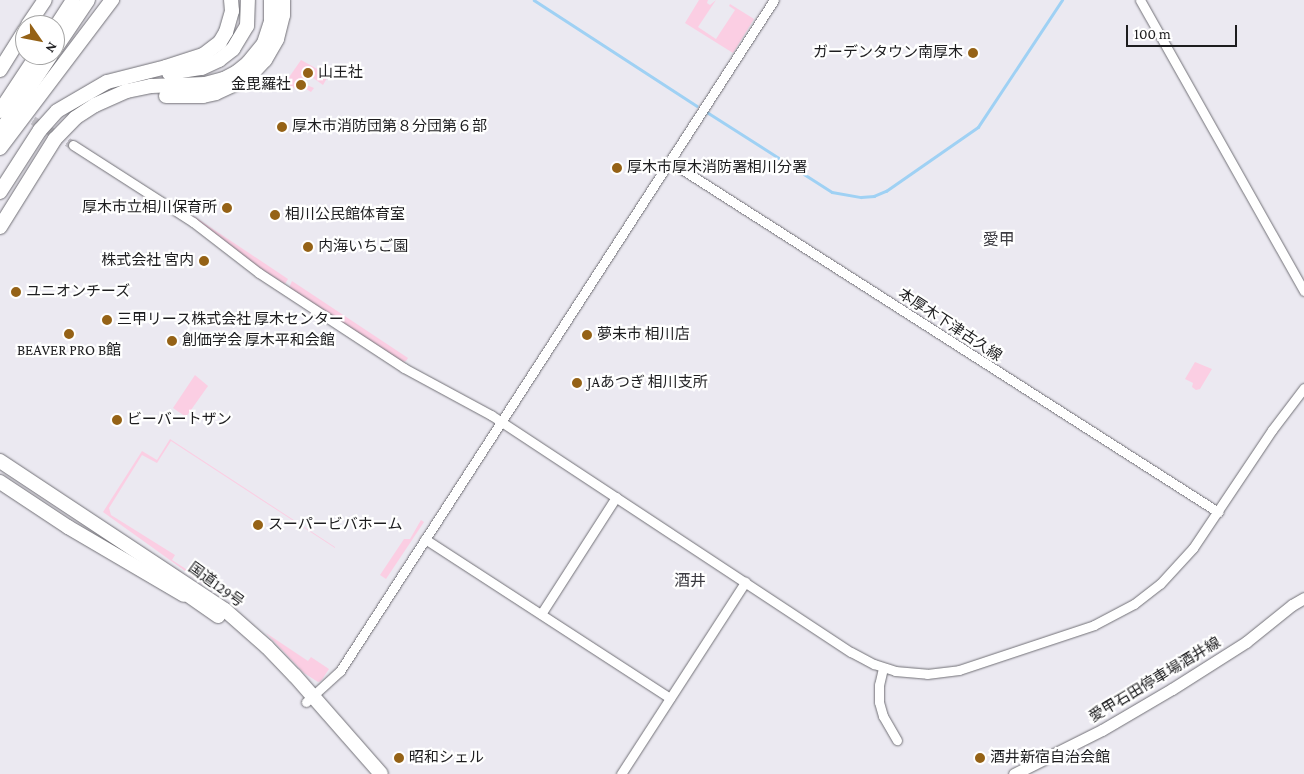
<!DOCTYPE html>
<html>
<head>
<meta charset="utf-8">
<style>
	body { margin:0 }
	#map { position:relative; width:1304px; height:774px; overflow:hidden; background:#ebe9f1; font-family:"Crimson Pro","Noto Sans JP",serif }
	div>[style] { position:absolute }
	.green>* { inset:0; background:#fbcee3 }
	.stream>* { height:2.5px; margin:-1.25px; padding:0 1.25px; transform-origin:1.25px; border-radius:1.25px; background:#9fd1f4 }
	.minor-tunnel>* { height:9px; margin-top:-4.5px; transform-origin:0; background:repeating-linear-gradient(90deg,#c2c0c7 0 9px,transparent 0 13.5px) }
	.roads { filter:drop-shadow(0 0 1px #717076) drop-shadow(0 0 1px #717076) }
	.minor>* { height:9px; margin:-4.5px; padding:0 4.5px; transform-origin:4.5px; border-radius:4.5px; background:#fff }
	.major>* { height:11px; margin:-5.5px; padding:0 5.5px; transform-origin:5.5px; border-radius:5.5px; background:#fff }
	.highway>* { height:14px; margin:-7px; padding:0 7px; transform-origin:7px; border-radius:7px; background:#fff }
	.bridges { filter:drop-shadow(0 0 1px #717076) drop-shadow(0 0 1px #717076) }
	.highway-bridge>* { height:14px; margin:-7px; padding:0 7px; transform-origin:7px; border-radius:7px; background:#fff }
	.dots>* { width:14px; height:14px; translate:-50% -50%; box-sizing:border-box; border:2px solid #fff; border-radius:50% }
	span { translate:-50% -50%; white-space:nowrap; text-align:center; line-height:1.15; -webkit-text-stroke:4.5px #fff; paint-order:stroke }
	.poi-label { font-size:15px; color:#1d1d1f }
	.right { translate:-100% -50%; text-align:right }
	.left { translate:0 -50%; text-align:left }
	.street-label { font-size:15px; color:#1d1d1f }
	.neighbourhood-label { font-size:16px; color:#3c3b41 }
	.north { position:absolute; left:15px; top:15px; width:50px; height:50px; box-sizing:border-box; background:#fff; border:1px solid #a5a5a5; border-radius:50%; rotate:123deg; font-size:14px; font-weight:700; line-height:20px; text-align:center; color:#1d1d1f }
	.north::after { content:''; display:block; margin:auto; width:18px; height:22px; background:#956216; clip-path:polygon(50% 0,100% 100%,50% 72%,0 100%) }
	.scale { position:absolute; left:1126px; top:25px; width:111px; height:22px; box-sizing:border-box; border:2px solid #1d1d1f; border-top:0; padding-left:6px; font-size:15px; line-height:18px; white-space:nowrap; color:#1d1d1f; -webkit-text-stroke:4px #fff; paint-order:stroke }
</style>
</head>
<body>
<div id="map">
	<div class="green">
		<i style="clip-path:polygon(699px 0,708px 0,707px 3px,710px 5px,716px 0,698px 27px,716px 39px,735px 10px,729px 6px,730px 4px,754px 19px,733px 53px,685px 23px)"></i>
		<i style="clip-path:polygon(301px 60px,321px 71px,326px 64px,333px 68px,323px 85px,309px 75px,306px 76px,304px 84px,314px 88px,311px 92px,306px 89px,299px 91px,285px 83px)"></i>
		<i style="clip-path:polygon(189px 213px,288px 279px,285px 284px,239px 255px)"></i>
		<i style="clip-path:polygon(292px 281px,408px 358px,406px 361px,403px 362px,289px 288px)"></i>
		<i style="clip-path:polygon(1195px 362px,1212px 369px,1200px 389px,1196px 390px,1192px 387px,1193px 383px,1185px 379px)"></i>
		<i style="clip-path:polygon(195px 375px,208px 386px,186px 417px,173px 408px)"></i>
		<i style="clip-path:polygon(170px 439px,335px 547px,335px 548px,171px 441px,157px 463px,142px 455px,109px 508px,111px 515px,175px 555px,172px 560px,206px 582px,210px 580px,212px 585px,208px 583px,206px 586px,103px 512px,142px 451px,157px 460px)"></i>
		<i style="clip-path:polygon(421px 520px,424px 522px,386px 579px,380px 575px,404px 539px,410px 539px)"></i>
		<i style="clip-path:polygon(266px 633px,308px 661px,311px 657px,329px 669px,321px 681px,318px 682px,304px 673px)"></i>
	</div>
	<div class="stream">
		<i style="left:534px;top:0;width:194px;rotate:33deg"></i>
		<i style="left:707px;top:112px;width:148px;rotate:32.6deg"></i>
		<i style="left:832px;top:192px;width:29px;rotate:10deg"></i>
		<i style="left:861px;top:197px;width:13px;rotate:-4deg"></i>
		<i style="left:874px;top:196px;width:13px;rotate:-23deg"></i>
		<i style="left:886px;top:191px;width:112px;rotate:-34.8deg"></i>
		<i style="left:978px;top:127px;width:152px;rotate:-56.5deg"></i>
	</div>
	<div class="minor-tunnel">
		<i style="left:33px;top:120px;width:47px;rotate:32deg"></i>
	</div>
	<div class="roads">
		<div class="minor">
			<i style="left:1140px;top:0;width:334px;rotate:60.6deg"></i>
			<i style="left:73px;top:145px;width:143px;rotate:32.7deg"></i>
			<i style="left:193px;top:222px;width:83px;rotate:37.7deg"></i>
			<i style="left:259px;top:273px;width:173px;rotate:33.2deg"></i>
			<i style="left:404px;top:368px;width:99px;rotate:28.4deg"></i>
			<i style="left:491px;top:415px;width:431px;rotate:33.4deg"></i>
			<i style="left:851px;top:652px;width:26px;rotate:28deg"></i>
			<i style="left:874px;top:664px;width:22px;rotate:18deg"></i>
			<i style="left:895px;top:671px;width:32px;rotate:5deg"></i>
			<i style="left:927px;top:674px;width:32px;rotate:-7deg"></i>
			<i style="left:959px;top:670px;width:142px;rotate:-18.4deg"></i>
			<i style="left:1094px;top:625px;width:45px;rotate:-27.7deg"></i>
			<i style="left:1134px;top:604px;width:33px;rotate:-38deg"></i>
			<i style="left:1160px;top:584px;width:49px;rotate:-47.5deg"></i>
			<i style="left:1193px;top:548px;width:142px;rotate:-56.2deg"></i>
			<i style="left:1272px;top:430px;width:53px;rotate:-52.7deg"></i>
			<i style="left:669px;top:161px;width:652px;rotate:32.59deg"></i>
			<i style="left:425px;top:539px;width:292px;rotate:33deg"></i>
			<i style="left:541px;top:614px;width:139px;rotate:-57.3deg"></i>
			<i style="left:883px;top:668px;width:17px;rotate:103deg"></i>
			<i style="left:879px;top:685px;width:17px;rotate:90deg"></i>
			<i style="left:879px;top:702px;width:15px;rotate:74deg"></i>
			<i style="left:883px;top:716px;width:28px;rotate:60deg"></i>
			<i style="left:306px;top:702px;width:46px;rotate:-42.4deg"></i>
			<i style="left:340px;top:671px;width:799px;rotate:-57.11deg"></i>
			<i style="left:621px;top:774px;width:229px;rotate:-57.1deg"></i>
		</div>
		<div class="major">
			<i style="left:1014px;top:774px;width:98px;rotate:-26.6deg"></i>
			<i style="left:1102px;top:730px;width:81px;rotate:-30.4deg"></i>
			<i style="left:1172px;top:689px;width:88px;rotate:-32.4deg"></i>
			<i style="left:1246px;top:642px;width:59px;rotate:-38.8deg"></i>
			<i style="left:1292px;top:605px;width:14px;rotate:-30deg"></i>
		</div>
		<div class="highway">
			<i style="left:28px;top:25px;width:30px;rotate:-56deg"></i>
			<i style="left:55px;top:28px;width:33px;rotate:-57deg"></i>
			<i style="left:55px;top:49px;width:59px;rotate:-56deg"></i>
			<i style="left:0;top:70px;width:47px;rotate:-58deg"></i>
			<i style="left:169px;top:73px;width:33px;rotate:-9deg"></i>
			<i style="left:202px;top:68px;width:19px;rotate:-25deg"></i>
			<i style="left:219px;top:60px;width:18px;rotate:-38deg"></i>
			<i style="left:233px;top:49px;width:27px;rotate:-59deg"></i>
			<i style="left:247px;top:26px;width:26px;rotate:-88deg"></i>
			<i style="left:166px;top:96px;width:37px"></i>
			<i style="left:203px;top:96px;width:13px;rotate:-13deg"></i>
			<i style="left:216px;top:93px;width:35px;rotate:-25deg"></i>
			<i style="left:248px;top:78px;width:25px;rotate:-47deg"></i>
			<i style="left:265px;top:60px;width:24px;rotate:-60deg"></i>
			<i style="left:277px;top:39px;width:25px;rotate:-76deg"></i>
			<i style="left:283px;top:15px;width:15px;rotate:-90deg"></i>
			<i style="left:0;top:192px;width:74px;rotate:-57.2deg"></i>
			<i style="left:40px;top:130px;width:25px;rotate:-48deg"></i>
			<i style="left:57px;top:111px;width:58px;rotate:-30.1deg"></i>
			<i style="left:107px;top:82px;width:61px;rotate:-14.3deg"></i>
			<i style="left:166px;top:67px;width:39px;rotate:-18deg"></i>
			<i style="left:203px;top:55px;width:21px;rotate:-37deg"></i>
			<i style="left:220px;top:42px;width:12px;rotate:-59deg"></i>
			<i style="left:226px;top:32px;width:22px;rotate:-74deg"></i>
			<i style="left:232px;top:11px;width:11px;rotate:-95deg"></i>
			<i style="left:0;top:227px;width:104px;rotate:-58deg"></i>
			<i style="left:55px;top:139px;width:29px;rotate:-46deg"></i>
			<i style="left:75px;top:118px;width:24px;rotate:-33deg"></i>
			<i style="left:95px;top:105px;width:35px;rotate:-24deg"></i>
			<i style="left:127px;top:91px;width:25px;rotate:-12deg"></i>
			<i style="left:151px;top:86px;width:54px;rotate:-2.1deg"></i>
			<i style="left:205px;top:84px;width:20px;rotate:-15deg"></i>
			<i style="left:224px;top:79px;width:15px;rotate:-28deg"></i>
			<i style="left:237px;top:72px;width:14px;rotate:-39deg"></i>
			<i style="left:248px;top:63px;width:26px;rotate:-51deg"></i>
			<i style="left:264px;top:43px;width:23px;rotate:-72deg"></i>
			<i style="left:271px;top:21px;width:21px;rotate:-90deg"></i>
			<i style="left:0;top:461px;width:270px;rotate:33.5deg"></i>
			<i style="left:225px;top:610px;width:56px;rotate:41.4deg"></i>
			<i style="left:267px;top:647px;width:40px;rotate:46deg"></i>
			<i style="left:295px;top:676px;width:130px;rotate:48.7deg"></i>
			<i style="left:0;top:482px;width:82px;rotate:33.5deg"></i>
			<i style="left:68px;top:527px;width:134px;rotate:30.4deg"></i>
			<i style="left:178px;top:588px;width:49px;rotate:35deg"></i>
		</div>
	</div>
	<div class="bridges">
		<div class="highway-bridge">
			<i style="left:0;top:111px;width:67px;rotate:-56.5deg"></i>
			<i style="left:0;top:132px;width:92px;rotate:-56.5deg"></i>
			<i style="left:0;top:148px;width:186px;rotate:-52.9deg"></i>
		</div>
	</div>
	<div class="dots">
		<i style="left:973px;top:53px;background:#956216"></i>
		<i style="left:308px;top:73px;background:#956216"></i>
		<i style="left:301px;top:85px;background:#956216"></i>
		<i style="left:282px;top:127px;background:#956216"></i>
		<i style="left:617px;top:168px;background:#956216"></i>
		<i style="left:227px;top:208px;background:#956216"></i>
		<i style="left:275px;top:215px;background:#956216"></i>
		<i style="left:308px;top:247px;background:#956216"></i>
		<i style="left:204px;top:261px;background:#956216"></i>
		<i style="left:16px;top:292px;background:#956216"></i>
		<i style="left:107px;top:320px;background:#956216"></i>
		<i style="left:69px;top:334px;background:#956216"></i>
		<i style="left:587px;top:335px;background:#956216"></i>
		<i style="left:172px;top:341px;background:#956216"></i>
		<i style="left:577px;top:383px;background:#956216"></i>
		<i style="left:117px;top:420px;background:#956216"></i>
		<i style="left:258px;top:525px;background:#956216"></i>
		<i style="left:399px;top:758px;background:#956216"></i>
		<i style="left:980px;top:758px;background:#956216"></i>
	</div>
	<div class="poi-label">
		<span class="right" style="left:963px;top:53px">ガーデンタウン南厚木</span>
		<span class="left" style="left:318px;top:73px">山王社</span>
		<span class="right" style="left:291px;top:85px">金毘羅社</span>
		<span class="left" style="left:292px;top:127px">厚木市消防団第８分団第６部</span>
		<span class="left" style="left:627px;top:168px">厚木市厚木消防署相川分署</span>
		<span class="right" style="left:217px;top:208px">厚木市立相川保育所</span>
		<span class="left" style="left:285px;top:215px">相川公民館体育室</span>
		<span class="left" style="left:318px;top:247px">内海いちご園</span>
		<span class="right" style="left:194px;top:261px">株式会社 宮内</span>
		<span class="left" style="left:26px;top:292px">ユニオンチーズ</span>
		<span class="left" style="left:117px;top:320px">三甲リース株式会社 厚木センター</span>
		<span class="left" style="left:597px;top:335px">夢未市 相川店</span>
		<span class="left" style="left:182px;top:341px">創価学会 厚木平和会館</span>
		<span style="left:69px;top:351px">BEAVER PRO B館</span>
		<span class="left" style="left:587px;top:383px">JAあつぎ 相川支所</span>
		<span class="left" style="left:127px;top:420px">ビーバートザン</span>
		<span class="left" style="left:268px;top:525px">スーパービバホーム</span>
		<span class="left" style="left:409px;top:758px">昭和シェル</span>
		<span class="left" style="left:990px;top:758px">酒井新宿自治会館</span>
	</div>
	<div class="street-label">
		<span style="left:950px;top:325px;rotate:33deg">本厚木下津古久線</span>
		<span style="left:216px;top:585px;rotate:36deg">国道129号</span>
		<span style="left:1155px;top:680px;rotate:-31deg">愛甲石田停車場酒井線</span>
	</div>
	<div class="neighbourhood-label">
		<span style="left:999px;top:240px">愛甲</span>
		<span style="left:690px;top:581px">酒井</span>
	</div>
	<div class="north">N</div>
	<div class="scale">100 m</div>
</div>
</body>
</html>
